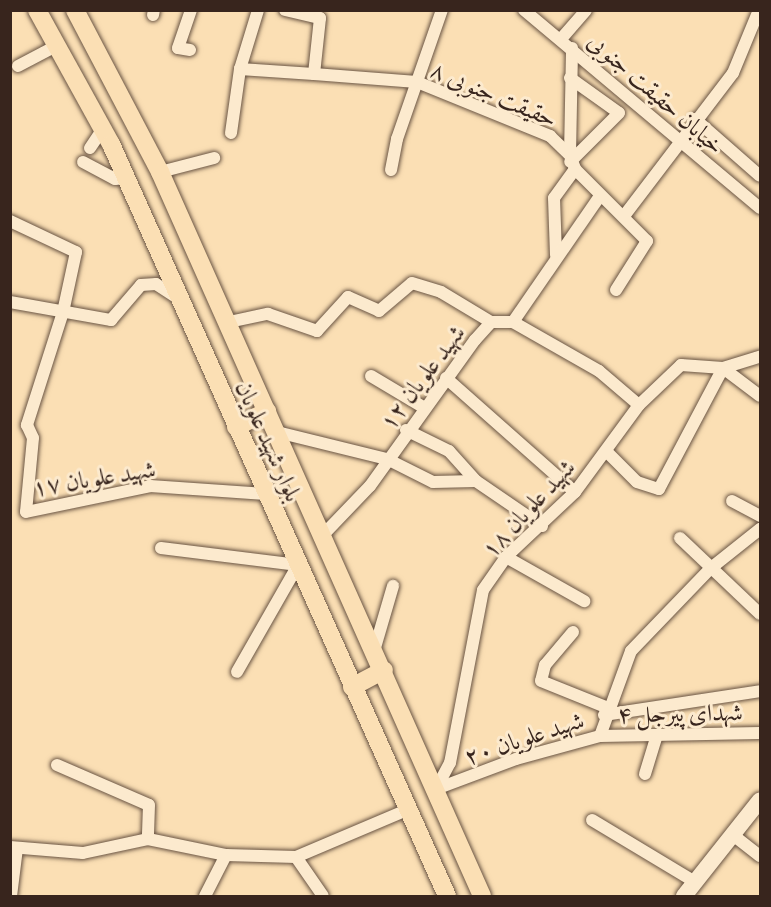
<!DOCTYPE html>
<html>
<head>
<meta charset="utf-8">
<style>
	body { margin:0 }
	#map { position:relative; width:771px; height:907px; overflow:hidden; background:#fbdfb4; font-family:"EB Garamond",Amiri,serif }
	div>[style] { position:absolute }
	.roads { filter:drop-shadow(0 0 2px #695443) drop-shadow(0 0 2px #695443) }
	.minor>* { height:12px; margin:-6px; padding:0 6px; transform-origin:6px; border-radius:6px; background:#fceace }
	.secondary>* { height:16px; margin:-8px; padding:0 8px; transform-origin:8px; border-radius:8px; background:#fceace }
	.primary>* { height:18px; margin:-9px; padding:0 9px; transform-origin:9px; border-radius:9px; background:#fbdfb4 }
	span { translate:-50% -50%; white-space:nowrap; text-align:center; line-height:1.15; -webkit-text-stroke:6px #fceace; paint-order:stroke }
	.street-label { font-size:24px; color:#38251d }
	.frame { position:absolute; inset:0; border:12px solid #38251d; pointer-events:none }
</style>
</head>
<body>
<div id="map">
	<div class="roads">
		<div class="minor">
			<i style="left:285px;top:10px;width:36px;rotate:13deg"></i>
			<i style="left:320px;top:18px;width:56px;rotate:96.1deg"></i>
			<i style="left:314px;top:74px;width:103px;rotate:4.4deg"></i>
			<i style="left:417px;top:82px;width:144px;rotate:22.1deg"></i>
			<i style="left:550px;top:136px;width:28px;rotate:44deg"></i>
			<i style="left:570px;top:155px;width:15px;rotate:70deg"></i>
			<i style="left:575px;top:169px;width:102px;rotate:45deg"></i>
			<i style="left:647px;top:241px;width:58px;rotate:122.3deg"></i>
			<i style="left:524px;top:10px;width:308px;rotate:40deg"></i>
			<i style="left:153px;top:15px;width:5px;rotate:-79deg"></i>
			<i style="left:561px;top:39px;width:38px;rotate:-49deg"></i>
			<i style="left:190px;top:50px;width:12px;rotate:-171deg"></i>
			<i style="left:178px;top:48px;width:40px;rotate:-71.1deg"></i>
			<i style="left:18px;top:66px;width:43px;rotate:-27.8deg"></i>
			<i style="left:240px;top:69px;width:62px;rotate:-73deg"></i>
			<i style="left:570px;top:78px;width:60px;rotate:35.5deg"></i>
			<i style="left:619px;top:113px;width:69px;rotate:135deg"></i>
			<i style="left:695px;top:119px;width:86px;rotate:41.2deg"></i>
			<i style="left:231px;top:133px;width:65px;rotate:-82deg"></i>
			<i style="left:240px;top:69px;width:74px;rotate:3.9deg"></i>
			<i style="left:90px;top:148px;width:23px;rotate:-56deg"></i>
			<i style="left:570px;top:155px;width:107px;rotate:-88.9deg"></i>
			<i style="left:83px;top:162px;width:36px;rotate:28deg"></i>
			<i style="left:115px;top:179px;width:11px;rotate:-5deg"></i>
			<i style="left:391px;top:170px;width:32px;rotate:-79deg"></i>
			<i style="left:397px;top:139px;width:137px;rotate:-70.8deg"></i>
			<i style="left:160px;top:172px;width:56px;rotate:-14.5deg"></i>
			<i style="left:624px;top:216px;width:180px;rotate:-52.7deg"></i>
			<i style="left:733px;top:73px;width:68px;rotate:-67.6deg"></i>
			<i style="left:10px;top:221px;width:73px;rotate:25.2deg"></i>
			<i style="left:76px;top:252px;width:61px;rotate:102.2deg"></i>
			<i style="left:63px;top:312px;width:119px;rotate:107.7deg"></i>
			<i style="left:27px;top:425px;width:14px;rotate:65deg"></i>
			<i style="left:33px;top:438px;width:74px;rotate:95.4deg"></i>
			<i style="left:26px;top:512px;width:127px;rotate:-11.8deg"></i>
			<i style="left:150px;top:486px;width:116px;rotate:3.9deg"></i>
			<i style="left:556px;top:255px;width:57px;rotate:-92deg"></i>
			<i style="left:554px;top:198px;width:36px;rotate:-54deg"></i>
			<i style="left:10px;top:302px;width:103px;rotate:10.1deg"></i>
			<i style="left:111px;top:320px;width:46px;rotate:-49.4deg"></i>
			<i style="left:141px;top:285px;width:15px;rotate:-4deg"></i>
			<i style="left:156px;top:284px;width:27px;rotate:33deg"></i>
			<i style="left:229px;top:322px;width:40px;rotate:-12deg"></i>
			<i style="left:268px;top:314px;width:52px;rotate:19.1deg"></i>
			<i style="left:317px;top:331px;width:46px;rotate:-47.6deg"></i>
			<i style="left:348px;top:297px;width:34px;rotate:24deg"></i>
			<i style="left:379px;top:311px;width:43px;rotate:-40.3deg"></i>
			<i style="left:412px;top:283px;width:30px;rotate:17deg"></i>
			<i style="left:441px;top:292px;width:58px;rotate:31deg"></i>
			<i style="left:513px;top:322px;width:99px;rotate:29.7deg"></i>
			<i style="left:599px;top:371px;width:52px;rotate:40.4deg"></i>
			<i style="left:639px;top:405px;width:58px;rotate:-43.6deg"></i>
			<i style="left:681px;top:365px;width:42px;rotate:4.1deg"></i>
			<i style="left:723px;top:368px;width:39px;rotate:-17deg"></i>
			<i style="left:371px;top:376px;width:61px;rotate:30.8deg"></i>
			<i style="left:446px;top:378px;width:172px;rotate:41.5deg"></i>
			<i style="left:406px;top:430px;width:48px;rotate:26deg"></i>
			<i style="left:449px;top:451px;width:40px;rotate:48deg"></i>
			<i style="left:277px;top:432px;width:113px;rotate:13.8deg"></i>
			<i style="left:387px;top:459px;width:51px;rotate:26.6deg"></i>
			<i style="left:433px;top:482px;width:43px;rotate:-1.3deg"></i>
			<i style="left:476px;top:481px;width:80px;rotate:34.3deg"></i>
			<i style="left:607px;top:452px;width:42px;rotate:45deg"></i>
			<i style="left:637px;top:482px;width:23px;rotate:18deg"></i>
			<i style="left:659px;top:489px;width:137px;rotate:-62.1deg"></i>
			<i style="left:723px;top:368px;width:46px;rotate:37.1deg"></i>
			<i style="left:732px;top:501px;width:32px;rotate:28deg"></i>
			<i style="left:322px;top:536px;width:69px;rotate:-46.2deg"></i>
			<i style="left:370px;top:486px;width:180px;rotate:-54.3deg"></i>
			<i style="left:475px;top:340px;width:24px;rotate:-48deg"></i>
			<i style="left:491px;top:322px;width:22px"></i>
			<i style="left:513px;top:322px;width:153px;rotate:-55.4deg"></i>
			<i style="left:680px;top:538px;width:110px;rotate:43.5deg"></i>
			<i style="left:161px;top:548px;width:138px;rotate:7.1deg"></i>
			<i style="left:298px;top:565px;width:123px;rotate:119.7deg"></i>
			<i style="left:506px;top:557px;width:90px;rotate:29.4deg"></i>
			<i style="left:573px;top:632px;width:43px;rotate:130.3deg"></i>
			<i style="left:545px;top:665px;width:16px;rotate:104deg"></i>
			<i style="left:541px;top:681px;width:72px;rotate:21.9deg"></i>
			<i style="left:374px;top:651px;width:68px;rotate:-73.7deg"></i>
			<i style="left:604px;top:715px;width:158px;rotate:-8.7deg"></i>
			<i style="left:600px;top:736px;width:160px;rotate:-1.1deg"></i>
			<i style="left:57px;top:765px;width:100px;rotate:23.5deg"></i>
			<i style="left:149px;top:805px;width:34px;rotate:92deg"></i>
			<i style="left:645px;top:774px;width:39px;rotate:-73deg"></i>
			<i style="left:436px;top:789px;width:30px;rotate:-62deg"></i>
			<i style="left:450px;top:763px;width:176px;rotate:-79.2deg"></i>
			<i style="left:483px;top:590px;width:40px;rotate:-55.1deg"></i>
			<i style="left:506px;top:557px;width:95px;rotate:-43.3deg"></i>
			<i style="left:575px;top:492px;width:108px;rotate:-53.7deg"></i>
			<i style="left:436px;top:789px;width:85px;rotate:-20.6deg"></i>
			<i style="left:516px;top:759px;width:87px;rotate:-15.3deg"></i>
			<i style="left:600px;top:736px;width:90px;rotate:-70deg"></i>
			<i style="left:631px;top:651px;width:115px;rotate:-46.1deg"></i>
			<i style="left:711px;top:568px;width:63px;rotate:-38.5deg"></i>
			<i style="left:592px;top:820px;width:120px;rotate:31deg"></i>
			<i style="left:733px;top:835px;width:34px;rotate:38deg"></i>
			<i style="left:10px;top:847px;width:73px;rotate:4.7deg"></i>
			<i style="left:83px;top:853px;width:66px;rotate:-12.2deg"></i>
			<i style="left:148px;top:839px;width:80px;rotate:11.6deg"></i>
			<i style="left:226px;top:855px;width:70px;rotate:1.6deg"></i>
			<i style="left:296px;top:857px;width:123px;rotate:-23deg"></i>
			<i style="left:296px;top:857px;width:47px;rotate:55.3deg"></i>
			<i style="left:11px;top:896px;width:48px;rotate:-82.9deg"></i>
			<i style="left:205px;top:896px;width:46px;rotate:-62.9deg"></i>
		</div>
		<div class="secondary">
			<i style="left:684px;top:896px;width:122px;rotate:-51.6deg"></i>
		</div>
		<div class="primary">
			<i style="left:37px;top:10px;width:153px;rotate:61.1deg"></i>
			<i style="left:111px;top:144px;width:824px;rotate:65.92deg"></i>
			<i style="left:75px;top:10px;width:183px;rotate:62.3deg"></i>
			<i style="left:160px;top:172px;width:792px;rotate:66.02deg"></i>
			<i style="left:236px;top:427px;width:35px;rotate:-27deg"></i>
			<i style="left:352px;top:687px;width:36px;rotate:-28deg"></i>
		</div>
	</div>
	<div class="street-label">
		<span style="left:656px;top:93px;rotate:41deg">خیابان حقیقت جنوبی</span>
		<span style="left:494px;top:94px;rotate:23deg">حقیقت جنوبی ۸</span>
		<span style="left:422px;top:377px;rotate:-53deg">شهید علویان ۱۲</span>
		<span style="left:269px;top:441px;rotate:66deg">بلوار شهید علویان</span>
		<span style="left:94px;top:478px;rotate:-9deg">شهید علویان ۱۷</span>
		<span style="left:528px;top:508px;rotate:-47deg">شهید علویان ۱۸</span>
		<span style="left:680px;top:713px;rotate:-1deg">شهدای پیرجل ۴</span>
		<span style="left:524px;top:738px;rotate:-18deg">شهید علویان ۲۰</span>
	</div>
	<div class="frame"></div>
</div>
</body>
</html>
